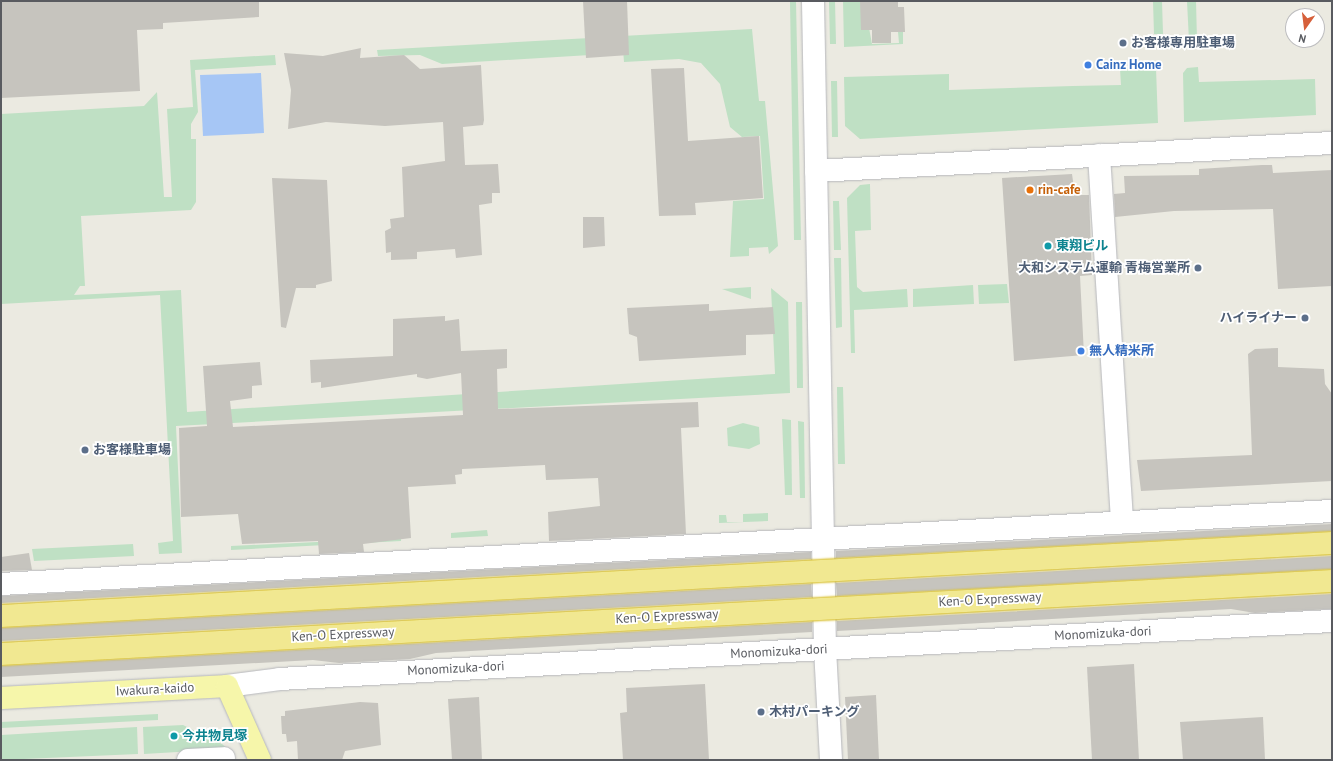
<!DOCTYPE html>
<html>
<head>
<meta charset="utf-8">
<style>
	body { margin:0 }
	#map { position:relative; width:1333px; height:761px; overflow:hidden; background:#ebeae1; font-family:"PT Sans","Noto Sans JP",sans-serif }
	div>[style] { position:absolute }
	.green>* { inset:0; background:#bfe0c4 }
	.water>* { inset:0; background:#a6c6f5 }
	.building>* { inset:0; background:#c6c4be }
	.roads { filter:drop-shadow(0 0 1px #b6b7bc) drop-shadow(0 0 1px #b6b7bc) }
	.minor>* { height:22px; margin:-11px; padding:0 11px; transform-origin:11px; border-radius:11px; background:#fff }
	.major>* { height:22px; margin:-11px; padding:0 11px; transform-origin:11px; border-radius:11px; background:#f6f6aa }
	.bridges { filter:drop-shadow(0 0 1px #d4b817) drop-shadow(0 0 1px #d4b817) }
	.highway-bridge>* { height:22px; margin:-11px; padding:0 11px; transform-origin:11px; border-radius:11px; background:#f1e891 }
	.dots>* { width:11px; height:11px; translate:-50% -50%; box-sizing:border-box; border:2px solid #fff; border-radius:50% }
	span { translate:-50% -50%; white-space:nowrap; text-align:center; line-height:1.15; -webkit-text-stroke:3.5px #fff; paint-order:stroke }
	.service-label { font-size:13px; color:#4e5e75; font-weight:700 }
	.left { translate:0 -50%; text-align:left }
	.right { translate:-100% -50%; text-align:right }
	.shop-label { font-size:13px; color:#366cbe; font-weight:700 }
	.food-label { font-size:13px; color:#c56008; font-weight:700 }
	.culture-label { font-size:13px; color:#0d838f; font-weight:700 }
	.street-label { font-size:13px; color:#595b60 }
	.frame { position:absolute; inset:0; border:2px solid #595b60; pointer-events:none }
	.north { position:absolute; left:1285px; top:8px; width:40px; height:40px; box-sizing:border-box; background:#fff; border:1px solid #bdbdbf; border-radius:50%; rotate:194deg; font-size:11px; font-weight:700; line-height:16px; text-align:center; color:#595b60 }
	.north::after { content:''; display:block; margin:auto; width:14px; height:18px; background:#d6603b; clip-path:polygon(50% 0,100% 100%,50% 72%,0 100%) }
</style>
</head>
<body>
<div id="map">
	<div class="green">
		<i style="clip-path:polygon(829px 1px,835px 1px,836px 44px,830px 44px)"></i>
		<i style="clip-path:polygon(843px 1px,864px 1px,872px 44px,899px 43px,898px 32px,903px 32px,903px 44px,844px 47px)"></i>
		<i style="clip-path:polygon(1153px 1px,1162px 1px,1163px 34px,1154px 34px)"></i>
		<i style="clip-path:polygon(1187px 1px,1196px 1px,1197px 41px,1189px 41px)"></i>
		<i style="clip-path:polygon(790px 2px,796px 2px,801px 240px,794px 240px)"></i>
		<i style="clip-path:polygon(752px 29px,759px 101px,765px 101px,778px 246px,769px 254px,768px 247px,749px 248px,749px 256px,730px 257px,733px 201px,764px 199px,760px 136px,742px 137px,730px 127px,720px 84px,701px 63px,679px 59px,624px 62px,622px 36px)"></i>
		<i style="clip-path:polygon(590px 38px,590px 55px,442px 64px,420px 55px,378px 56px,377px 50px)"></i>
		<i style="clip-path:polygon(275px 55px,276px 65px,195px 70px,198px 112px,191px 124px,191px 139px,196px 139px,196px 202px,191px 210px,81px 216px,85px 286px,80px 286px,74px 295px,181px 290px,187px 412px,775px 374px,771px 288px,788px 302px,790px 393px,176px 426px,182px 553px,159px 554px,158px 543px,173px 541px,160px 295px,1px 304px,1px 114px,144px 106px,157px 92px,164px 197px,172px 197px,167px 109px,193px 107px,190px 60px)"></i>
		<i style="clip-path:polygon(1198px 67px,1199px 82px,1315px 79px,1316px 115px,1184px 122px,1183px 73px,1187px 68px)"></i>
		<i style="clip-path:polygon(1156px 68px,1158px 123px,860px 139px,845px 126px,844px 77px,949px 74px,949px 90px,1073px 86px,1121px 85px,1120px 69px)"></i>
		<i style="clip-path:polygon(831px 81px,837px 81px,838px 137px,832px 137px)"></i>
		<i style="clip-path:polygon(870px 184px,871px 230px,855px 231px,857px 287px,863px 292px,907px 289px,908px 307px,854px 310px,855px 353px,851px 353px,847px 198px,860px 185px)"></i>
		<i style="clip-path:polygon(833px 201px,839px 201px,841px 250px,834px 250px)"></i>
		<i style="clip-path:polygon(834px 258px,841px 258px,842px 327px,836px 328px)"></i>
		<i style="clip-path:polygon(1007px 284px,1009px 303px,979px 304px,978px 285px)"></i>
		<i style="clip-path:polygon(973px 285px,974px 304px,913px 307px,913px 289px)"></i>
		<i style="clip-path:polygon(751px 287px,751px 299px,722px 289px)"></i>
		<i style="clip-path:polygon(796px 302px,802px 302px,803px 388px,797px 388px)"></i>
		<i style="clip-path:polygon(837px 387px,843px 387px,845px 464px,838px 464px)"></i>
		<i style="clip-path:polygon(782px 419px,791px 420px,792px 495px,785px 495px)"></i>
		<i style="clip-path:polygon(798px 421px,804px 422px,805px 498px,800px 498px)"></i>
		<i style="clip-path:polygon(743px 423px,759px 427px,760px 444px,749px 449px,728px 446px,727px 428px)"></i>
		<i style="clip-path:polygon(768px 513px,768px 521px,719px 523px,719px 515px,726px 515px,727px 522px,743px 522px,743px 514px)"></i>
		<i style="clip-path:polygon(487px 530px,488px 536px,451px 538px,451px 533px)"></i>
		<i style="clip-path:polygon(401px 538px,401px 541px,231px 550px,231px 546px)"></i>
		<i style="clip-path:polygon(133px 544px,134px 556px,34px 561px,32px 549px)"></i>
		<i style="clip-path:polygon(158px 714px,158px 720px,1px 728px,1px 722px)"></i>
		<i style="clip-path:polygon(183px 725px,222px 744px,228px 749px,144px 754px,143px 727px)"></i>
		<i style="clip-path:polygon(137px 727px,138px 754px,1px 760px,1px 735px)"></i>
	</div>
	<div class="water">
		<i style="clip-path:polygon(261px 73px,264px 133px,203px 136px,200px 75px)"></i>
	</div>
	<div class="building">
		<i style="clip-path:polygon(1px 1px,259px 1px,259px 17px,163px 23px,163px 29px,137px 30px,140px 91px,1px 98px)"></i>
		<i style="clip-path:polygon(583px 1px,627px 1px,629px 55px,586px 58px)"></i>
		<i style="clip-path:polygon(860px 1px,898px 1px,898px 7px,904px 7px,905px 32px,891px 32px,891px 43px,872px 43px,872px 30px,861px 30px)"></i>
		<i style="clip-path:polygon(361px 48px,360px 58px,404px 55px,420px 69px,481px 65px,484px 120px,483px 125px,463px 127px,465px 165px,498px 164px,500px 193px,492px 193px,492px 203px,479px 205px,482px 255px,456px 258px,455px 249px,417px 252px,417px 259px,391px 260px,391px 252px,386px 253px,385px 231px,391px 228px,390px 219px,404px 217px,402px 167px,445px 161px,443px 122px,385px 126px,326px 122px,288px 129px,291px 90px,284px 53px,323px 56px)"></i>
		<i style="clip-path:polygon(684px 68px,688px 141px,759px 136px,763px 198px,695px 203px,696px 215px,659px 216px,651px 69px)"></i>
		<i style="clip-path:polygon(1262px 165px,1272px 165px,1273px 173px,1332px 170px,1332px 286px,1278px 289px,1273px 209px,1174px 211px,1115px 217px,1114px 194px,1125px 193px,1124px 176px,1199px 175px,1199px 169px)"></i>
		<i style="clip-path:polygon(1072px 174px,1075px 195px,1089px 195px,1092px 275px,1080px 276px,1084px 355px,1014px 361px,1002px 178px)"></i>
		<i style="clip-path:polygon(272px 178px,327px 180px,332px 281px,316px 285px,316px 288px,296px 288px,286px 328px,281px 327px)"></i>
		<i style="clip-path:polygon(583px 217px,604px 217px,605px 246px,583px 248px)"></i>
		<i style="clip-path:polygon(709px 304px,709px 311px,773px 307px,775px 334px,746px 335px,746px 355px,639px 361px,637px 337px,629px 334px,627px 308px)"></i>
		<i style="clip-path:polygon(445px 316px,445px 321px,459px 319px,461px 351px,507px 349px,507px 368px,497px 369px,498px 409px,698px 402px,699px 427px,681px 428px,686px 534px,549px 541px,548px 512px,600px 506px,598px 478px,546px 480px,545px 465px,462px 469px,462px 474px,455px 475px,456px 484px,408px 487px,411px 538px,363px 544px,364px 552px,319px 554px,318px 541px,242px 544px,238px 514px,181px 517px,179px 428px,207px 426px,203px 366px,260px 362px,262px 385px,252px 386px,252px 398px,230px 401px,233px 427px,463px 415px,461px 373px,427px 379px,417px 377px,417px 374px,321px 388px,321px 382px,311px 383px,310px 360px,393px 356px,393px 319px)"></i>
		<i style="clip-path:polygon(1278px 348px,1278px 367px,1324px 369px,1325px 384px,1332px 394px,1332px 481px,1141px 491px,1137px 460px,1252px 455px,1248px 354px,1255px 349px)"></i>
		<i style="clip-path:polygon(1332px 524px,1332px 531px,836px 558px,836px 551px)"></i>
		<i style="clip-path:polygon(811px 552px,811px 559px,1px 603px,1px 596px)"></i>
		<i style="clip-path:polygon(29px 553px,32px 570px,1px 571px,1px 557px)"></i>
		<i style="clip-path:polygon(1332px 556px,1332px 569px,837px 596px,836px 583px)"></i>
		<i style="clip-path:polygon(811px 584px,812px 597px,1px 641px,1px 628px)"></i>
		<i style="clip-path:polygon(1332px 594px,1332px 609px,1255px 613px,1231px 609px,837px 631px,837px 621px)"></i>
		<i style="clip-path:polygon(812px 622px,812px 632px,436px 653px,410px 659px,339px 663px,313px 660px,1px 677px,1px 666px)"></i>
		<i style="clip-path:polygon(1134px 664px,1139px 760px,1092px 760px,1087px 667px)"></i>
		<i style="clip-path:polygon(705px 684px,709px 760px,623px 760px,620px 713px,627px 712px,626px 688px)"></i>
		<i style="clip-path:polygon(876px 695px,879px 760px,848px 760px,845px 697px)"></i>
		<i style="clip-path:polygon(479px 697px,482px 760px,452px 760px,448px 699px)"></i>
		<i style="clip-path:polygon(360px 702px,378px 703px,381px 745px,345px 751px,342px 760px,298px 760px,297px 741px,287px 742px,286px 734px,282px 734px,281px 716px,285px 716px,285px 711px)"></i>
		<i style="clip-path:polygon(1263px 717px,1265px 760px,1183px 760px,1180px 722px)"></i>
	</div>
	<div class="roads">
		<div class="minor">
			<i style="left:813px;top:1px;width:648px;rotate:88.94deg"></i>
			<i style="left:825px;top:649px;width:111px;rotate:86.9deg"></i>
			<i style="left:1099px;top:155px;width:368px;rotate:86.4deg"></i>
			<i style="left:816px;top:171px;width:517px;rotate:-3.11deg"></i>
			<i style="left:1px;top:584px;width:1333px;rotate:-3.14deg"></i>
			<i style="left:227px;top:686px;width:53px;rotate:-7.5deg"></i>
			<i style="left:280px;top:679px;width:1054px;rotate:-3.16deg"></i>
			<i style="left:188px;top:760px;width:36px;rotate:-3deg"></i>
		</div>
		<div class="major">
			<i style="left:1px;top:698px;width:226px;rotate:-3deg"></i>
			<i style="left:227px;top:686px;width:81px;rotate:66deg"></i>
		</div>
	</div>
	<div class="bridges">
		<div class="highway-bridge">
			<i style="left:1px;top:616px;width:1333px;rotate:-3.14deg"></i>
			<i style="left:1px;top:654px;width:1333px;rotate:-3.14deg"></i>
		</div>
	</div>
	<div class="dots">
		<i style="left:1123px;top:43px;background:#5c6f8a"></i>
		<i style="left:1088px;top:65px;background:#3f7fe0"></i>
		<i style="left:1030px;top:190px;background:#e8710a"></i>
		<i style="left:1048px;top:246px;background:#0f9aa8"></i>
		<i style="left:1198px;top:268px;background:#5c6f8a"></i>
		<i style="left:1305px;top:318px;background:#5c6f8a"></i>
		<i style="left:1081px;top:351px;background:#3f7fe0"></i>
		<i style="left:85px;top:450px;background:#5c6f8a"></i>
		<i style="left:761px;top:712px;background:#5c6f8a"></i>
		<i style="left:174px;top:736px;background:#0f9aa8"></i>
	</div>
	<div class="service-label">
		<span class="left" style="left:1131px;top:43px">お客様専用駐車場</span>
		<span class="right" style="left:1190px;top:268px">大和システム運輸 青梅営業所</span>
		<span class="right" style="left:1297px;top:318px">ハイライナー</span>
		<span class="left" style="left:93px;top:450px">お客様駐車場</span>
		<span class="left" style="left:769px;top:712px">木村パーキング</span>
	</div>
	<div class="shop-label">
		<span class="left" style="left:1096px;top:65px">Cainz Home</span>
		<span class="left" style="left:1089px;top:351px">無人精米所</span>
	</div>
	<div class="food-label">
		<span class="left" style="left:1038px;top:190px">rin-cafe</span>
	</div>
	<div class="culture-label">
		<span class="left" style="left:1056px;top:246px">東翔ビル</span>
		<span class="left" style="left:182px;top:736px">今井物見塚</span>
	</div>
	<div class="street-label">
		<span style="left:990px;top:600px;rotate:-3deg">Ken-O Expressway</span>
		<span style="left:667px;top:617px;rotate:-3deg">Ken-O Expressway</span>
		<span style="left:1103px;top:634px;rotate:-3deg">Monomizuka-dori</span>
		<span style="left:343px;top:635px;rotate:-3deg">Ken-O Expressway</span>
		<span style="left:779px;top:652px;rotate:-3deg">Monomizuka-dori</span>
		<span style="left:456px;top:669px;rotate:-3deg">Monomizuka-dori</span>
		<span style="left:155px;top:690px;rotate:-3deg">Iwakura-kaido</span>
	</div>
	<div class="frame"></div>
	<div class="north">N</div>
</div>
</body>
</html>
